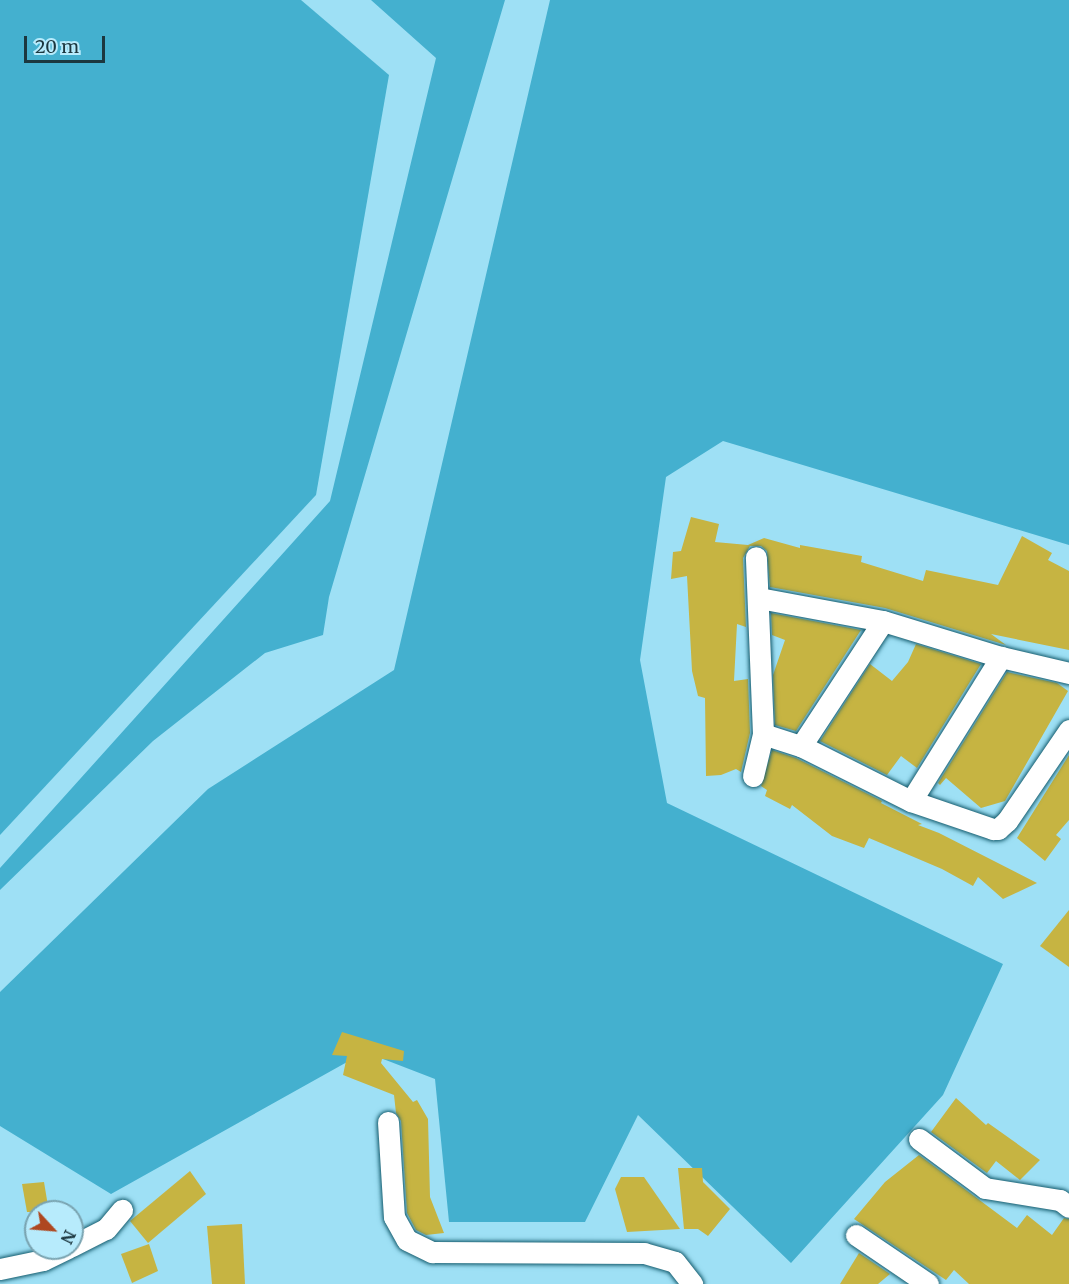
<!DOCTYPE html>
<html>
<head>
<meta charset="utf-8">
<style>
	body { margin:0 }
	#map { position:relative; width:1069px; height:1284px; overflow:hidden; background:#9ee0f5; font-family:Merriweather,serif }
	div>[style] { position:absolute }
	.water>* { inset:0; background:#44b0cf }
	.building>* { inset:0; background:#c6b442 }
	.roads { filter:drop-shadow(0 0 2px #155c6e) drop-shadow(0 0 2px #155c6e) }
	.street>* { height:21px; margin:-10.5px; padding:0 10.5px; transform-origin:10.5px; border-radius:10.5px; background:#fff }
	span { translate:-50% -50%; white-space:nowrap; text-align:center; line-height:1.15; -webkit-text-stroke:4.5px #b7ebfc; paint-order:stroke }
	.north { position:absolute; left:24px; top:1200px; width:60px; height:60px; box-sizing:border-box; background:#b7ebfc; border:2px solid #79a3b0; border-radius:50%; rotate:116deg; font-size:16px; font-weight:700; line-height:24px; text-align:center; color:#1c373f }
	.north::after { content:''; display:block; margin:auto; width:21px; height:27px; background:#ae4720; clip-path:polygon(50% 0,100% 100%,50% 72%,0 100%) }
	.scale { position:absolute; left:24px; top:36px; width:81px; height:27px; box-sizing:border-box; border:3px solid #1c373f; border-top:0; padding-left:8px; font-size:18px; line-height:21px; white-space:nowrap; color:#1c373f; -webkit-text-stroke:4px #b7ebfc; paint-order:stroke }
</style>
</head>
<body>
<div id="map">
	<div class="water">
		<i style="clip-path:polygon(0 0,301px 0,389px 75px,316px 495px,0 835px)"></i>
		<i style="clip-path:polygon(371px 0,505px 0,329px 597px,323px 635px,265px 653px,153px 741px,0 890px,0 868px,330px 501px,436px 58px)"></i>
		<i style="clip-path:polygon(550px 0,1069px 0,1069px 545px,723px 441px,666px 477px,640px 660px,667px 803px,1003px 964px,943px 1095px,791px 1263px,638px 1115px,585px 1222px,449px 1222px,435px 1079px,365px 1052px,111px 1194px,0 1126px,0 992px,208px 789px,394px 670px)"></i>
	</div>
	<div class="building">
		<i style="clip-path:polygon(691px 517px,719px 524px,715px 542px,748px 545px,764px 538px,800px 548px,800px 545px,862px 556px,861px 562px,923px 581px,926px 570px,998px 585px,1022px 536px,1052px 553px,1048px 560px,1069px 571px,1069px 650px,991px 634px,1006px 645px,885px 608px,770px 587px,767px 551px,761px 546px,750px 546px,743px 558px,746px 627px,737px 624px,734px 681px,748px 679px,750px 733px,741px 772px,736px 769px,721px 775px,706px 776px,705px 698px,698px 696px,692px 671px,687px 576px,671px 579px,673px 552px,681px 551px)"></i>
		<i style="clip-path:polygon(771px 613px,861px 630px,796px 731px,775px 725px,773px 675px,785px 640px,772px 635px)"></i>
		<i style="clip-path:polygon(916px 644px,981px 664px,917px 768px,901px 756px,887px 775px,820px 741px,870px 664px,892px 681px,908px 662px)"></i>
		<i style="clip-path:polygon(1007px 672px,1057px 683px,1068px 691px,1005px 801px,981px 808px,946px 778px,940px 785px,938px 783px)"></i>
		<i style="clip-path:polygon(772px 750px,796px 758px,882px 801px,881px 803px,922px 824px,918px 825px,939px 833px,1037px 883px,1003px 899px,978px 877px,973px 886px,942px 869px,869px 838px,864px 848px,832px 836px,792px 805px,790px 809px,765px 796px,767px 790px,761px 786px)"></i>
		<i style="clip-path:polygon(1069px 755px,1069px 820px,1056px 835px,1061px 839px,1045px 861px,1017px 838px)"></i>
		<i style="clip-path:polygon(1069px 910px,1069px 967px,1040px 946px)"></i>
		<i style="clip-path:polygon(342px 1032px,404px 1051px,403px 1061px,382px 1059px,381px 1063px,413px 1102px,417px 1100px,428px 1119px,430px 1197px,444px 1233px,426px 1235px,416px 1230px,407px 1213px,401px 1121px,396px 1113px,394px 1095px,343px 1075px,347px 1056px,332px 1055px)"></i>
		<i style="clip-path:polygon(956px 1098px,986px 1125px,988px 1123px,1040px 1160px,1020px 1180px,996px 1161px,987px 1173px,931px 1132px)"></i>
		<i style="clip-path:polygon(919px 1155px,1017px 1228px,1027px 1215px,1052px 1235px,1064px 1218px,1069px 1219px,1069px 1284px,969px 1284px,954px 1270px,946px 1280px,854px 1219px,885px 1182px)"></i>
		<i style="clip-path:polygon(678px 1168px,702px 1168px,703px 1182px,730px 1209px,708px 1236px,698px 1229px,684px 1229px)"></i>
		<i style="clip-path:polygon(190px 1171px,206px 1194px,148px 1243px,130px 1221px)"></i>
		<i style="clip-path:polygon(621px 1177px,644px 1177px,680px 1229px,627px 1232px,615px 1189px)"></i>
		<i style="clip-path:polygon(44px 1182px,49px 1212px,27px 1212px,22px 1184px)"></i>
		<i style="clip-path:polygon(242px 1224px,245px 1284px,212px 1284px,207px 1226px)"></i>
		<i style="clip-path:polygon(149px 1244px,158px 1271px,132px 1283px,121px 1254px)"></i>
		<i style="clip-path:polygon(859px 1253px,890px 1274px,878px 1284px,840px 1284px)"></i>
	</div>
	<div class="roads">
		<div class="street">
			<i style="left:759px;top:598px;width:126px;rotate:10.5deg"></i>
			<i style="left:883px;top:621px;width:123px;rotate:17deg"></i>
			<i style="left:1001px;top:657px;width:70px;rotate:13.2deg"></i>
			<i style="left:763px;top:734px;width:40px;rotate:18deg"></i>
			<i style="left:801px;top:746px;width:123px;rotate:26.6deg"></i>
			<i style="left:911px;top:801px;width:87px;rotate:18.9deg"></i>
			<i style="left:993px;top:829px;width:5px"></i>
			<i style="left:998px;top:829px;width:12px;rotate:-42deg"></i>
			<i style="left:1007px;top:821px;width:110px;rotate:-55.7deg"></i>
			<i style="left:801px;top:746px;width:149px;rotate:-56.7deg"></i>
			<i style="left:753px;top:776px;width:43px;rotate:-76.6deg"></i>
			<i style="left:763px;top:734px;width:177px;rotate:-92.3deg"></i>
			<i style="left:911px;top:801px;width:170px;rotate:-58deg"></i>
			<i style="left:388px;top:1122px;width:95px;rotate:86.4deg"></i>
			<i style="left:394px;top:1217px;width:26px;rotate:61deg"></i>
			<i style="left:407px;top:1240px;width:28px;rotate:26deg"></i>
			<i style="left:432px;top:1252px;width:212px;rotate:0.3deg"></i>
			<i style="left:644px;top:1253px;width:32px;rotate:16deg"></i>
			<i style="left:675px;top:1262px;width:28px;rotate:52deg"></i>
			<i style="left:919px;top:1139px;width:82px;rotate:36.6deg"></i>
			<i style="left:985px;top:1188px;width:76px;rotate:9.1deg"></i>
			<i style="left:1060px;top:1200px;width:11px;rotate:38deg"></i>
			<i style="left:856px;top:1235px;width:87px;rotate:34.2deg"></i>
			<i style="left:72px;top:1246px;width:38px;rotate:-27deg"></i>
			<i style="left:106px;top:1229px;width:25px;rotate:-50deg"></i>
			<i style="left:0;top:1269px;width:44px;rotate:-11.8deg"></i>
			<i style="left:43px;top:1260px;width:28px;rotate:-26deg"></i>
		</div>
	</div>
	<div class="north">N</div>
	<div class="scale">20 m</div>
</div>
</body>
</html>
